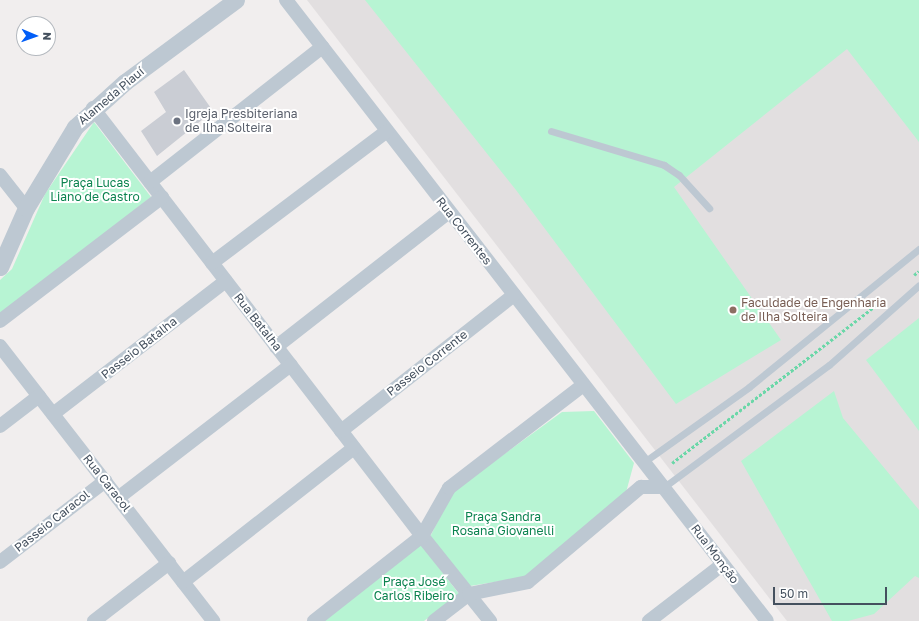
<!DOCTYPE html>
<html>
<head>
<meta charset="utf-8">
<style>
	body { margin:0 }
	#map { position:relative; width:919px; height:621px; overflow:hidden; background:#f1eeee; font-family:"Golos Text",sans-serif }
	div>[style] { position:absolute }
	.education>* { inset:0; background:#e2dfe0 }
	.green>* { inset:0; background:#b7f4d3 }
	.building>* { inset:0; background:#cacdd4 }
	.path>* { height:2.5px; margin-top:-1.25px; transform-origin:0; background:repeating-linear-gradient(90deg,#6bd7a8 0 3px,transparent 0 5px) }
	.service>* { height:7px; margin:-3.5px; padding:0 3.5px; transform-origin:3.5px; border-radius:3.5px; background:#bdc8d2 }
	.minor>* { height:14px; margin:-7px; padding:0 7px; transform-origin:7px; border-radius:7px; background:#bdc8d2 }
	.tertiary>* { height:17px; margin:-8.5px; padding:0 8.5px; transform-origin:8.5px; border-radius:8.5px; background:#bdc8d2 }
	.dots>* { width:11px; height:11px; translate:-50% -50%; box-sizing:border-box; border:2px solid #fff; border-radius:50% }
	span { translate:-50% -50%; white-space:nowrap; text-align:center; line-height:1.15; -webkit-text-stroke:4px #fff; paint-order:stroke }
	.street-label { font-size:12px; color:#44505e }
	.worship-label { font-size:12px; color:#5b616d }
	.left { translate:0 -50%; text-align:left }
	.park-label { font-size:12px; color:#0b834f }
	.education-label { font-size:12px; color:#785e54 }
	.north { position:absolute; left:16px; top:16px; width:40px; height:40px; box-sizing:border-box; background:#fff; border:1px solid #b4b9bf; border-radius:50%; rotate:92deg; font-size:11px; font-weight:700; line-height:16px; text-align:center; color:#44505e }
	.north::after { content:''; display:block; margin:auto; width:14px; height:18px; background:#025ef7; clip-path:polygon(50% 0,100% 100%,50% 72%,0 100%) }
	.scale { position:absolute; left:773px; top:587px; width:114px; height:18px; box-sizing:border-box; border:2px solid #44505e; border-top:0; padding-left:5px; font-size:12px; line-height:14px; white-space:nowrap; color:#44505e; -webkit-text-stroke:3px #fff; paint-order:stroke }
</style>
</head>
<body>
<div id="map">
	<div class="education">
		<i style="clip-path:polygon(307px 0,919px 0,919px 621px,787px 621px)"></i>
	</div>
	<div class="green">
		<i style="clip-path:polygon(365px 0,919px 0,919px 142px,847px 49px,674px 187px,781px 340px,676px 404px,516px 190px)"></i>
		<i style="clip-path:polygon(94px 122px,151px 197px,0 316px,0 280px,12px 269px,45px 194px)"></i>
		<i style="clip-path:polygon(919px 318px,919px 431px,866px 360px)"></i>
		<i style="clip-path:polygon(834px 391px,843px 418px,919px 510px,919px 578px,915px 576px,874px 614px,848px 621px,832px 621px,741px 461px)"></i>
		<i style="clip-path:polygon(594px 411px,634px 463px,625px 496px,526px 577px,470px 586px,430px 537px,452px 492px,562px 412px)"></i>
		<i style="clip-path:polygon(421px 544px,459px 594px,424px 621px,322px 621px)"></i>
	</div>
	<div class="building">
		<i style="clip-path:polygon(184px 70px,213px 111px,157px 156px,141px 131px,166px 112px,154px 92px)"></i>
	</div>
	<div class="path">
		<i style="left:914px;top:275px;width:6px;rotate:-39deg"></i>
		<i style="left:672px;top:463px;width:267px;rotate:-37.7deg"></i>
	</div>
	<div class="service">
		<i style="left:551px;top:131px;width:118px;rotate:16.7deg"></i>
		<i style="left:664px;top:165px;width:18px;rotate:34deg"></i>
		<i style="left:679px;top:175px;width:45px;rotate:47.7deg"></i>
		<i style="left:644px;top:462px;width:129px;rotate:-35.5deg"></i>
		<i style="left:749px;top:387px;width:219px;rotate:-39.1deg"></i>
		<i style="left:664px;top:487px;width:205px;rotate:-36.5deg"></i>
		<i style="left:829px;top:365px;width:120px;rotate:-41.6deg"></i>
	</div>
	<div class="minor">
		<i style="left:286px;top:0;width:785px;rotate:52.24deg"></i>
		<i style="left:93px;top:108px;width:540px;rotate:52.45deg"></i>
		<i style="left:422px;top:536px;width:109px;rotate:51.3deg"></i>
		<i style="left:0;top:175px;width:42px;rotate:51.8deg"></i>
		<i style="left:150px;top:182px;width:219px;rotate:-38.1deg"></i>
		<i style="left:212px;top:263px;width:219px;rotate:-37deg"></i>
		<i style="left:0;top:321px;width:204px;rotate:-37.4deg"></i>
		<i style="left:0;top:346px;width:348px;rotate:52.2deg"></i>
		<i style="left:276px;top:347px;width:219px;rotate:-38deg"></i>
		<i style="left:53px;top:414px;width:218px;rotate:-37.6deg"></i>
		<i style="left:0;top:426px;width:49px;rotate:-37.6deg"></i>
		<i style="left:341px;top:431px;width:220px;rotate:-38.2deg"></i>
		<i style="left:118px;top:498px;width:218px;rotate:-37.6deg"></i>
		<i style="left:0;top:562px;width:133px;rotate:-37.6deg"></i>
		<i style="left:183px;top:582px;width:217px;rotate:-38.1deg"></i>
		<i style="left:94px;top:621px;width:95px;rotate:-37.7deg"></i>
		<i style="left:314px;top:621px;width:137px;rotate:-38.2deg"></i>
		<i style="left:422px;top:536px;width:55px;rotate:-60.6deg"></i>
		<i style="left:449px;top:488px;width:169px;rotate:-37.5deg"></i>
		<i style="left:434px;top:621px;width:44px;rotate:-37.6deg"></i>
		<i style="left:469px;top:594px;width:60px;rotate:-11.5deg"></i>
		<i style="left:528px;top:582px;width:148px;rotate:-40.1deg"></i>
		<i style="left:641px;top:487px;width:23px"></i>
		<i style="left:649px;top:621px;width:93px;rotate:-37.6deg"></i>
	</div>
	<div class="tertiary">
		<i style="left:0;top:267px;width:64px;rotate:-66.2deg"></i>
		<i style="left:26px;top:208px;width:95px;rotate:-58.8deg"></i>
		<i style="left:75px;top:127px;width:67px;rotate:-42deg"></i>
		<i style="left:125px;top:82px;width:138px;rotate:-36.5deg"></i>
	</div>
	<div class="dots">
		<i style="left:177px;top:121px;background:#6b7280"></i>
		<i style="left:733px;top:310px;background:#8d6e63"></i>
	</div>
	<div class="street-label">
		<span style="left:111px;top:96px;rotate:-40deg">Alameda Piauí</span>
		<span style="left:464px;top:231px;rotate:52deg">Rua Correntes</span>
		<span style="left:258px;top:322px;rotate:52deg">Rua Batalha</span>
		<span style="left:139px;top:348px;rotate:-38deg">Passeio Batalha</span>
		<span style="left:427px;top:363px;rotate:-38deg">Passeio Corrente</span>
		<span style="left:107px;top:483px;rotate:52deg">Rua Caracol</span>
		<span style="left:52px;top:521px;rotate:-38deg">Passeio Caracol</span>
		<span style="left:715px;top:554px;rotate:53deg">Rua Monção</span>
	</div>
	<div class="worship-label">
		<span class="left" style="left:185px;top:121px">Igreja Presbiteriana<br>de Ilha Solteira</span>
	</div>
	<div class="park-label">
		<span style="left:95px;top:190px">Praça Lucas<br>Liano de Castro</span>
		<span style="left:503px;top:524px">Praça Sandra<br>Rosana Giovanelli</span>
		<span style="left:414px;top:589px">Praça José<br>Carlos Ribeiro</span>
	</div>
	<div class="education-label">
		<span class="left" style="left:741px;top:310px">Faculdade de Engenharia<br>de Ilha Solteira</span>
	</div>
	<div class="north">N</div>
	<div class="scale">50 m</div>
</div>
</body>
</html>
